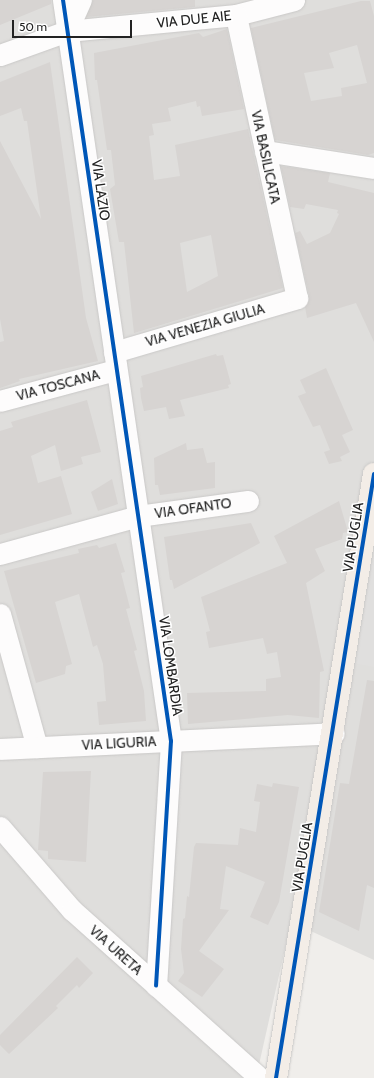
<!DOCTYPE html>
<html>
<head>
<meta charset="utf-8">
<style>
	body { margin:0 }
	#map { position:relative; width:374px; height:1078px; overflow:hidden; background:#f0eeeb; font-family:Cabin,sans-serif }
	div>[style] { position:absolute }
	.residential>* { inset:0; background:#dfdedc }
	.parking>* { inset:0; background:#e0dfde }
	.building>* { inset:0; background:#d7d4d2 }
	.roads { filter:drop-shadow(0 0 1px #c9c8c7) drop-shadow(0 0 1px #c9c8c7) }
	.minor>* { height:21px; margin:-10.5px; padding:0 10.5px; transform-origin:10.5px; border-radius:10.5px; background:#fdfcfc }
	.major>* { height:22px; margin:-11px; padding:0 11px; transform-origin:11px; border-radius:11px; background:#f3ede7 }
	.cycleway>* { height:4px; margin:-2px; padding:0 2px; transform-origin:2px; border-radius:2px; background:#0057b8 }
	span { translate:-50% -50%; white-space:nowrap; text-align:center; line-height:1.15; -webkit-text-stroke:3px #fff; paint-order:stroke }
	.street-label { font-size:14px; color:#222 }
	.scale { position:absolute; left:12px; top:20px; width:120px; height:18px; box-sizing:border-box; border:2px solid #222; border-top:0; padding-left:5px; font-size:12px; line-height:14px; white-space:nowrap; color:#222; -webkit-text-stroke:3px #fff; paint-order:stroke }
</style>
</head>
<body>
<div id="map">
	<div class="residential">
		<i style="clip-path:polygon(0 0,374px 0,374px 960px,291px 922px,256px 1078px,0 1078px)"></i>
	</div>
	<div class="parking">
		<i style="clip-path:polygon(374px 526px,374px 667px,353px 663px)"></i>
	</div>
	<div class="building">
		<i style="clip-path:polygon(0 0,51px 0,51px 4px,0 25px)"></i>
		<i style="clip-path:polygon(93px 0,195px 0,195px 7px,86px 17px)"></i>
		<i style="clip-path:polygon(evenodd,361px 1px,370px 1px,374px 16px,374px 153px,368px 155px,275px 140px,251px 28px,361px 1px,357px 45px,367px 83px,341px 88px,342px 96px,311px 101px,304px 73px,334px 68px,329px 53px,357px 45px)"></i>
		<i style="clip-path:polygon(evenodd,227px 29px,244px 109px,202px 116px,200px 106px,197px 107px,196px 101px,168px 108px,171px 121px,152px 124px,154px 135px,149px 136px,154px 180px,180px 176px,175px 145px,248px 129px,283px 288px,134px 333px,124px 242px,119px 242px,110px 189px,115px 185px,111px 150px,107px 150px,97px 80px,95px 80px,94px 53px,199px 33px,203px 37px,227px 29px,211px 235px,218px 276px,187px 292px,180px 243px,211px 235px)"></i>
		<i style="clip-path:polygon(50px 62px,86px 318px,98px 361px,19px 379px,20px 381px,0 388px,0 342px,4px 341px,0 319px,0 141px,41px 219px,27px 121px,24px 121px,21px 108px,0 116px,0 82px)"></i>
		<i style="clip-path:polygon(281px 166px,330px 173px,328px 182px,374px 193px,374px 342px,356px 303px,307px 318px,305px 307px,309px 295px,295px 233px,300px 231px,307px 244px,330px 233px,339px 214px,337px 213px,338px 210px,306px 204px,304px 209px,290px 207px)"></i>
		<i style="clip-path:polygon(216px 354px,217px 356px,223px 355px,231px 384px,228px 385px,229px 388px,180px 400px,185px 416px,169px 419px,166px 407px,144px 411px,141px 398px,140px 388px,143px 387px,141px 376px)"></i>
		<i style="clip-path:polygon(326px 368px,353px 430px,342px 435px,350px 452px,340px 457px,342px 461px,329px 464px,324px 452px,330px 450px,320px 425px,313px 427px,298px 396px,306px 393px,300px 380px)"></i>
		<i style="clip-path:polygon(87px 400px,101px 452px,81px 457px,83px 464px,61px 471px,55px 445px,31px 456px,38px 483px,61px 476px,72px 514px,0 535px,0 431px,13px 427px,11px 422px)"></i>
		<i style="clip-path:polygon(186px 443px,187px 450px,203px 448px,207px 463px,215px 462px,215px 488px,160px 495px,158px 485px,155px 485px,154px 458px)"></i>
		<i style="clip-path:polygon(112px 479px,118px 504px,98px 511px,91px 492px)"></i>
		<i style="clip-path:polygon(339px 501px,348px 532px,343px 533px,342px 539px,315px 549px,325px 571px,306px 583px,324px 671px,320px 672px,319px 718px,288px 715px,188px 724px,187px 693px,266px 691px,266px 679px,281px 677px,277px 652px,267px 654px,263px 638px,209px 648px,206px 632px,210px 631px,201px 597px,287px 563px,274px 536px)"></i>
		<i style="clip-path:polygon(251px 523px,260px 543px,174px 589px,172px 580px,170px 580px,164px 537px)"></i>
		<i style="clip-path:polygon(116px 543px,125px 572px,121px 573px,130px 608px,126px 609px,137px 650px,134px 651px,144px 691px,146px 721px,99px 725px,97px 702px,106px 701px,103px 664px,97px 645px,93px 647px,79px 594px,55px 602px,72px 664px,66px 666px,65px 674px,36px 683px,4px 571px,79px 553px,78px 549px,97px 545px,99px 548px)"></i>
		<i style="clip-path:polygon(367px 680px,374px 681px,374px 888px,367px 885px,359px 931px,319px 912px,340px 783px,349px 784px)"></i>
		<i style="clip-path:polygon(91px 771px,86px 862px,48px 859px,48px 851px,38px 850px,43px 772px)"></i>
		<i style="clip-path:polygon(273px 783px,299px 787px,279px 902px,268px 925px,250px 917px,265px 882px,226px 866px,220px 909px,229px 910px,199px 951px,224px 969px,202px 997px,178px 981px,184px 973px,181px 949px,183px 919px,185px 918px,187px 896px,189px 897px,194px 847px,196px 843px,238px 845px,240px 828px,256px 832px,260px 802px,254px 801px,257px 784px,272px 787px)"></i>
		<i style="clip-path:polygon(77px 957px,93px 973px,79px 988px,77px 985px,56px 1006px,58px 1008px,9px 1054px,0 1045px,0 1035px)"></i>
	</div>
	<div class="roads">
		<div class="minor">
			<i style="left:63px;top:0;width:749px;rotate:81.71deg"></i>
			<i style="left:171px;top:741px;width:245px;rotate:93.5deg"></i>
			<i style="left:67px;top:31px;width:34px;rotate:-66deg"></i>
			<i style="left:0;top:55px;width:71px;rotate:-19.7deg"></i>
			<i style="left:67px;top:31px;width:170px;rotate:-5.4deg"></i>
			<i style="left:236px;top:15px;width:60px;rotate:-14.5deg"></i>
			<i style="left:265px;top:151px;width:110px;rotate:8.9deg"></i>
			<i style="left:114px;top:352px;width:191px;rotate:-16.4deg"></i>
			<i style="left:297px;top:298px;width:289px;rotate:-102.2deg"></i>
			<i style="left:0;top:401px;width:120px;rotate:-15deg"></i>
			<i style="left:0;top:554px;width:143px;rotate:-15.4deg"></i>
			<i style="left:138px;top:516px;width:111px;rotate:-7.8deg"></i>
			<i style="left:0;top:614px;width:138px;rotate:74.5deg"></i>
			<i style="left:0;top:749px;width:334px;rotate:-2.7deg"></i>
			<i style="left:0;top:827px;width:110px;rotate:49.1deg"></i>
			<i style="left:72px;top:910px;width:252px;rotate:41.8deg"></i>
		</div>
		<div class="major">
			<i style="left:276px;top:1078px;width:612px;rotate:-80.78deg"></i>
		</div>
	</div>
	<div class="cycleway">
		<i style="left:63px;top:0;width:749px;rotate:81.71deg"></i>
		<i style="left:171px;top:741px;width:245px;rotate:93.5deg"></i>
		<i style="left:276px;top:1078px;width:612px;rotate:-80.78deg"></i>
	</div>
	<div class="street-label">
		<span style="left:194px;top:19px;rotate:-6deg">VIA DUE AIE</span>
		<span style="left:266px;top:157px;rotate:78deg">VIA BASILICATA</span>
		<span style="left:101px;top:190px;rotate:82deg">VIA LAZIO</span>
		<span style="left:205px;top:325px;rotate:-16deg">VIA VENEZIA GIULIA</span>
		<span style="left:58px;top:385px;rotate:-15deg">VIA TOSCANA</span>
		<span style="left:193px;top:508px;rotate:-8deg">VIA OFANTO</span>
		<span style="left:353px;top:537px;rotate:-81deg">VIA PUGLIA</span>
		<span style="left:171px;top:666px;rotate:82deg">VIA LOMBARDIA</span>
		<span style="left:119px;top:743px;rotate:-3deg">VIA LIGURIA</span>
		<span style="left:302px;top:857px;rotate:-81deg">VIA PUGLIA</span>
		<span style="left:116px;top:950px;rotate:42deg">VIA URETA</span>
	</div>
	<div class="scale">50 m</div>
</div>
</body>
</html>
